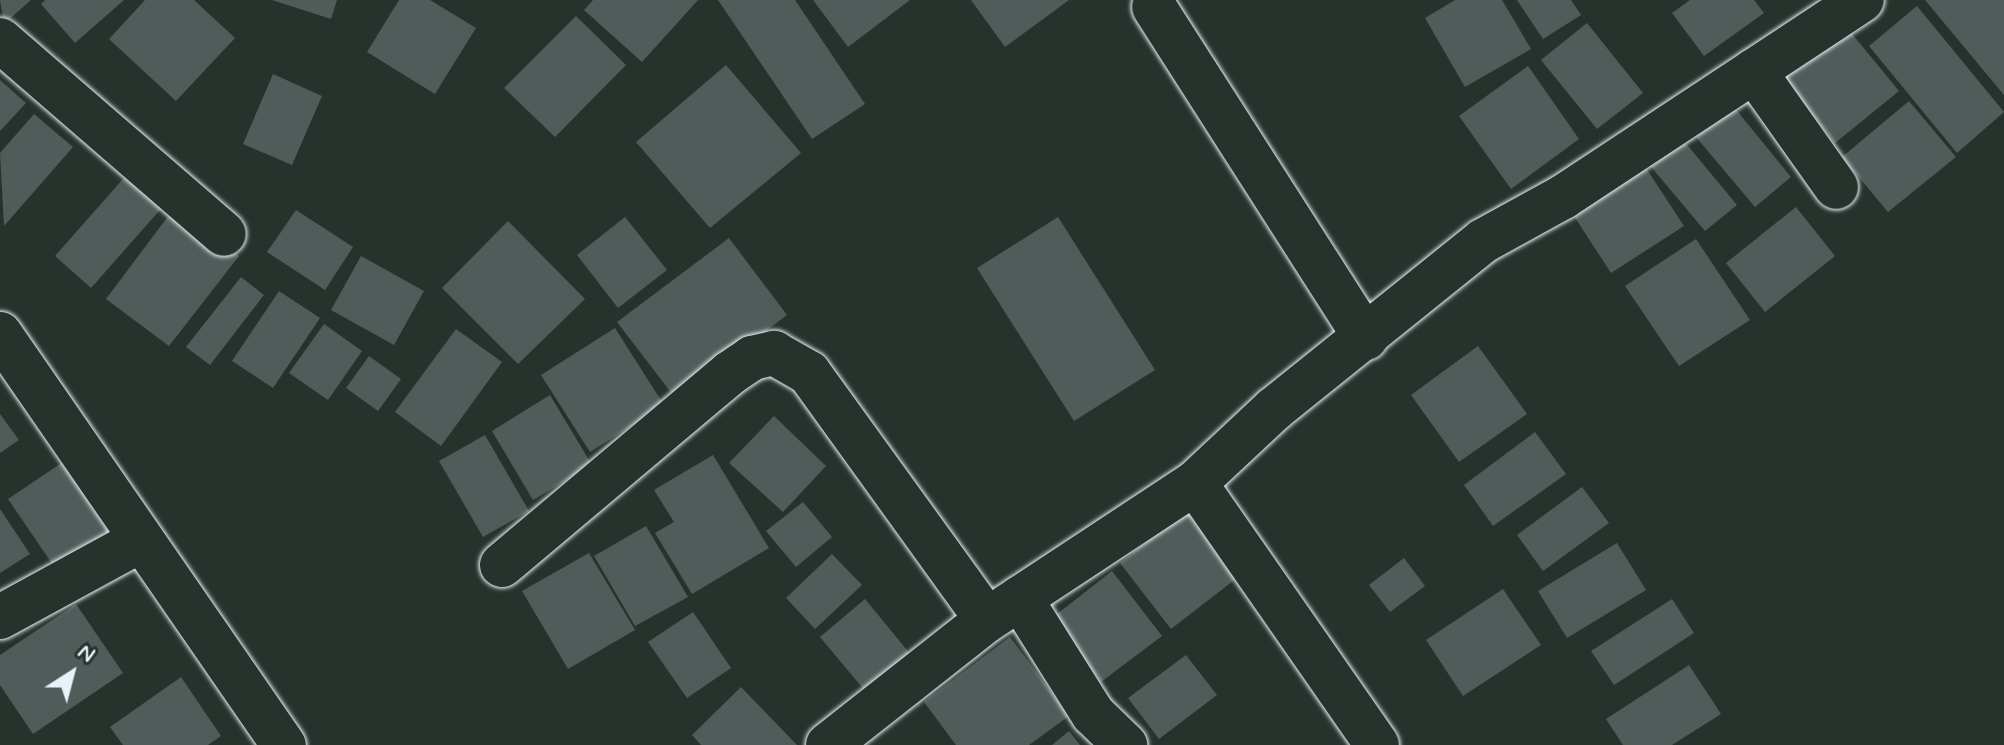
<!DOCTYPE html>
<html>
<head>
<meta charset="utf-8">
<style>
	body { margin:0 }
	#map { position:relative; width:2004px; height:745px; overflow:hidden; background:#26332d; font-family:Mynerve,sans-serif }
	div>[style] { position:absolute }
	.building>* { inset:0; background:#505c59 }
	.roads { filter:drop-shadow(0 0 2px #e8f1f8) drop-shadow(0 0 2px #e8f1f8) }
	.minor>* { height:44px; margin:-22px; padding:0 22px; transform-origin:22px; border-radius:22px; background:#26332d }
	span { translate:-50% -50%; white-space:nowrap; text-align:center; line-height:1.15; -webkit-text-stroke:6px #26332d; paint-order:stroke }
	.north { position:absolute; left:32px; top:633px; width:80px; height:80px; -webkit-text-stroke:6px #26332d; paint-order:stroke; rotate:36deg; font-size:22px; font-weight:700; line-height:32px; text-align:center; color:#e8f1f8 }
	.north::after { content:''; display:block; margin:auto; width:28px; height:36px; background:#e8f1f8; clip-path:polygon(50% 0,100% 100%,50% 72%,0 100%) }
</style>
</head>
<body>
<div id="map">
	<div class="building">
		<i style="clip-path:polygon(0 0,31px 0,4px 24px)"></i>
		<i style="clip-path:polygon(45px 0,124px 0,75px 43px,41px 4px)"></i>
		<i style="clip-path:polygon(145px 0,194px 0,235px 38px,176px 101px,109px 39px)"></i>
		<i style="clip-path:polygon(272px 0,337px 0,331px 19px)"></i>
		<i style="clip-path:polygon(399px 0,430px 0,476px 28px,435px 94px,367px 52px)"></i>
		<i style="clip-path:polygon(593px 0,698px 0,642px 62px,584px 10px)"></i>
		<i style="clip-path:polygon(718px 0,795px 0,865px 104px,812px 139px)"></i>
		<i style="clip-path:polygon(813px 0,910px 0,848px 47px)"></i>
		<i style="clip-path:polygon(971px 0,1069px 0,1005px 47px)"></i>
		<i style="clip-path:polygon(1455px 0,1502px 0,1531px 49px,1465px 87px,1425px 18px)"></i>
		<i style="clip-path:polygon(1517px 0,1571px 0,1581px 15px,1543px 39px)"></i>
		<i style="clip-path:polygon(1690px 0,1754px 0,1764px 13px,1704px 56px,1672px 13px)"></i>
		<i style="clip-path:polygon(1925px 0,2004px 0,2004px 95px)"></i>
		<i style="clip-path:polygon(1917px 6px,2004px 112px,1957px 153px,1869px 46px)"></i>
		<i style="clip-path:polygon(576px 16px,626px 65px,555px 137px,504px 88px)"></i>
		<i style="clip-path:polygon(1587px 23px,1643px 93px,1597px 129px,1541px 60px)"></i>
		<i style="clip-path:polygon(1844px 24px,1899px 91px,1835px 143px,1780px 75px)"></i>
		<i style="clip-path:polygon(726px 65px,801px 153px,710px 228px,636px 142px)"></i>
		<i style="clip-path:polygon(1528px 66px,1579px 139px,1511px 189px,1459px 116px)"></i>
		<i style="clip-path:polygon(273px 74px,322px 96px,292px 165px,243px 144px)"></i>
		<i style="clip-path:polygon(0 80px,26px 103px,0 131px)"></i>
		<i style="clip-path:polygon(1909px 101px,1956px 157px,1888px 212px,1842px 157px)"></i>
		<i style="clip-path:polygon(1733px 106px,1791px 177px,1755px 207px,1696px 137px)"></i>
		<i style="clip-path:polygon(34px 114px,73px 147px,4px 226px,0 153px)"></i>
		<i style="clip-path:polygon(1679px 135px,1737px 205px,1705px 231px,1647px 162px)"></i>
		<i style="clip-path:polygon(1646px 168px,1684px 226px,1611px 273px,1574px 216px)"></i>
		<i style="clip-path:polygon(130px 171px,167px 202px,91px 288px,55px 256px)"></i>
		<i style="clip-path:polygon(175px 207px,239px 256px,169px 346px,106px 299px)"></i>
		<i style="clip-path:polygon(1796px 207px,1835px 256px,1765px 312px,1726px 263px)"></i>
		<i style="clip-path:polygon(296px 210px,353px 247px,325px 290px,267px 252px)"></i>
		<i style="clip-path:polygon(625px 217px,667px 270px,618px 308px,577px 255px)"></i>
		<i style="clip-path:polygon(1058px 217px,1155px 370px,1074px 421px,977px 268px)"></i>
		<i style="clip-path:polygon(508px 221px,585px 299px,518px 364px,442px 288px)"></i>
		<i style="clip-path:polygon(729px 238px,787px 315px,676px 399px,617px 322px)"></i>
		<i style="clip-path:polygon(1696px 239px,1750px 320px,1679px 366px,1625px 286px)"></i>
		<i style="clip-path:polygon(361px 256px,424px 291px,394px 345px,331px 310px)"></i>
		<i style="clip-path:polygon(241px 277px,264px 295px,210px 365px,186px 347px)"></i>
		<i style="clip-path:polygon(279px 291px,320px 318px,273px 388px,232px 361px)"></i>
		<i style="clip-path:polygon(324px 324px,362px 351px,328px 400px,289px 373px)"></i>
		<i style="clip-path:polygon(615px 328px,664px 405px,590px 452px,541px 375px)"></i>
		<i style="clip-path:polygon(456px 329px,502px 362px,441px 446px,395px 412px)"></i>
		<i style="clip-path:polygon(1478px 346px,1527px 414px,1459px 462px,1411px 395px)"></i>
		<i style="clip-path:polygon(369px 356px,401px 379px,378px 411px,346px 388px)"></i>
		<i style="clip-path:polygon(550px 395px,592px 465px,533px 500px,492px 431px)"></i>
		<i style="clip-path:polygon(0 414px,19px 440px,0 453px)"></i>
		<i style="clip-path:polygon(774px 416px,826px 466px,783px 512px,729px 463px)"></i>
		<i style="clip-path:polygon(1535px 432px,1566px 474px,1493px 526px,1464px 485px)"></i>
		<i style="clip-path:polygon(485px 435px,529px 511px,483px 537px,439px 461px)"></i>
		<i style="clip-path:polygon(713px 455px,769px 548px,692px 594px,655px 533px,674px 522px,654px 490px)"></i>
		<i style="clip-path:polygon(63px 462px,112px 533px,57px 571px,8px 499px)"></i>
		<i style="clip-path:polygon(1582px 487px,1609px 523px,1543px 571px,1517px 535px)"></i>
		<i style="clip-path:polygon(803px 502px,832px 537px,796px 567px,766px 531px)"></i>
		<i style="clip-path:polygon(1195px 504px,1246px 571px,1171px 629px,1120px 563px)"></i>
		<i style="clip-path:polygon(0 509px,30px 554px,0 573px)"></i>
		<i style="clip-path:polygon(646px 526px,688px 597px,635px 626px,594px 556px)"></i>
		<i style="clip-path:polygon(1617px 543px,1646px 590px,1567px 638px,1538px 591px)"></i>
		<i style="clip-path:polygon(589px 553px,635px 630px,568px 669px,522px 591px)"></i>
		<i style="clip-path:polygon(832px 554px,862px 585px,815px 629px,786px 598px)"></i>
		<i style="clip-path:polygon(1404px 558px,1425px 586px,1390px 612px,1369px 585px)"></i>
		<i style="clip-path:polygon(1112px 571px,1162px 636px,1101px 682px,1052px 618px)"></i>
		<i style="clip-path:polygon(1503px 589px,1541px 645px,1463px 696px,1426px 640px)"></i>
		<i style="clip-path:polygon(865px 599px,916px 661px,871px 698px,820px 637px)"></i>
		<i style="clip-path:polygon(1672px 599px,1694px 633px,1614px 685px,1591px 651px)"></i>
		<i style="clip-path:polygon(76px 604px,123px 673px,33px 734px,0 685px,0 655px)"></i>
		<i style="clip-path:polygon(693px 612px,731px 668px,687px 698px,648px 642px)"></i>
		<i style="clip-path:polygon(1010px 637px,1069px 716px,1029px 745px,956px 745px,924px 702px)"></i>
		<i style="clip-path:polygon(1186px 655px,1217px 695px,1159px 739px,1128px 698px)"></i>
		<i style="clip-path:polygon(1689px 665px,1721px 714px,1672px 745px,1623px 745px,1606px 719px)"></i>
		<i style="clip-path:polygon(181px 677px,221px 736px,208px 745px,123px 745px,110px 727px)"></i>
		<i style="clip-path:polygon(741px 687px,797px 745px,701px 745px,692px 735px)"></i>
		<i style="clip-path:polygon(1069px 731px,1080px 745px,1052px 745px)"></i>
	</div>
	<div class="roads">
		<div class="minor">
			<i style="left:1154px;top:7px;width:393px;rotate:57.4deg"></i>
			<i style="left:0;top:40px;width:296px;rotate:40.9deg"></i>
			<i style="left:1754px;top:71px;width:142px;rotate:54.7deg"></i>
			<i style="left:0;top:334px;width:500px;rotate:55.4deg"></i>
			<i style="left:1195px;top:483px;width:319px;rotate:55.2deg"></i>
			<i style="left:502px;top:565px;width:298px;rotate:-40.1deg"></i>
			<i style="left:730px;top:373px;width:27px;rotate:-34deg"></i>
			<i style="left:752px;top:358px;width:23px;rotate:-13deg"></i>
			<i style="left:774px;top:353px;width:40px;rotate:29.7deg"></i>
			<i style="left:809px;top:373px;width:304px;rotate:54.2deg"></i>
			<i style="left:1020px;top:598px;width:137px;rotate:57.8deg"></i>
			<i style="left:1093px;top:714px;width:45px;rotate:44.1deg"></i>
			<i style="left:0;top:617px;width:161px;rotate:-28.6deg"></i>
			<i style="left:828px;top:745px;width:202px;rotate:-38.2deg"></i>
			<i style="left:987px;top:620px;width:249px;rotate:-33.4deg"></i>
			<i style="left:1195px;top:483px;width:108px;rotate:-43.1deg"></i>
			<i style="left:1274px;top:409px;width:268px;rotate:-38.8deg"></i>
			<i style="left:1483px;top:241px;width:91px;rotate:-28.8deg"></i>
			<i style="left:1563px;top:197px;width:358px;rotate:-33.4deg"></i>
		</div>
	</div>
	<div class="north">N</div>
</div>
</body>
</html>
